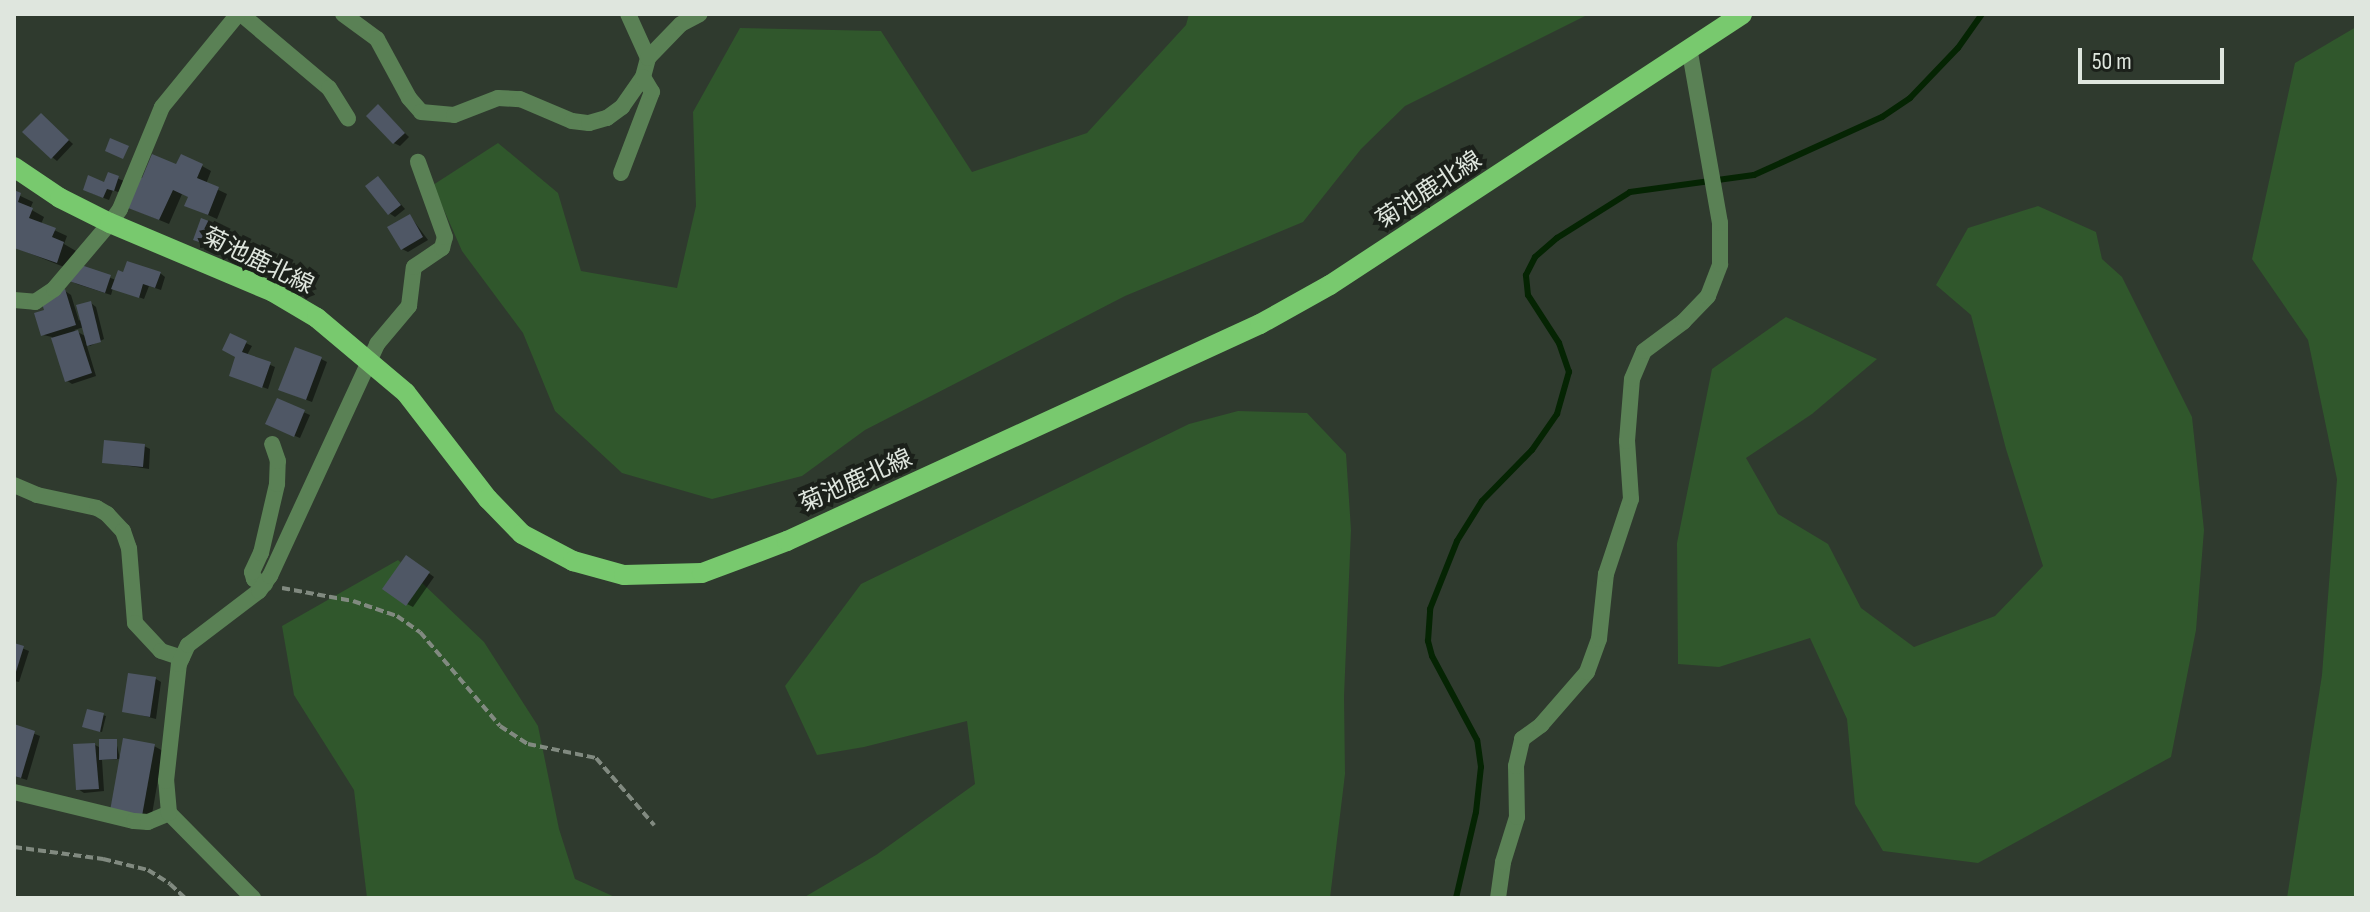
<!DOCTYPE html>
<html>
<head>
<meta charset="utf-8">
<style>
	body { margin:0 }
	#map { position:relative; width:2370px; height:912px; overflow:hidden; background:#2f3a2e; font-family:"Sofia Sans Condensed","Noto Sans JP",sans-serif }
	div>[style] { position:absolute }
	.green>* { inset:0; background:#30572c }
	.shadow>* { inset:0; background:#0007 }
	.stream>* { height:6px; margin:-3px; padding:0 3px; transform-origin:3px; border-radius:3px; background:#052403 }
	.building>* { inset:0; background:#4f5765 }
	.path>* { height:4px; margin-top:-2px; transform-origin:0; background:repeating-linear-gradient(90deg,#818a80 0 8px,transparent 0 12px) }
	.street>* { height:16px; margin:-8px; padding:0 8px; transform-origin:8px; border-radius:8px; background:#5a8155 }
	.primary>* { height:20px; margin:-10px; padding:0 10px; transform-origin:10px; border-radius:10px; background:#78c96e }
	span { translate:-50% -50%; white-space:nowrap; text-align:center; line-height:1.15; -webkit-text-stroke:8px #1b201a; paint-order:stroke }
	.street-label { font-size:24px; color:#dfe6de }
	.frame { position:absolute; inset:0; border:16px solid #dfe6de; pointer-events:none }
	.scale { position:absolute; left:2078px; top:48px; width:146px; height:36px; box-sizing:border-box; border:4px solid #dfe6de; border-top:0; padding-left:10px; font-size:24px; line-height:28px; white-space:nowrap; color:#dfe6de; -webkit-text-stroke:6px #1b201a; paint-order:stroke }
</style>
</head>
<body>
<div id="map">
	<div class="green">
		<i style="clip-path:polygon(1189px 14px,1589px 14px,1405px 106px,1361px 149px,1303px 222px,1125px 296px,865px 430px,802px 476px,712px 499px,622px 473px,555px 411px,523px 333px,462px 251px,433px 185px,498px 143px,558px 193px,581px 271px,677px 288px,696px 206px,693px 112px,740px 28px,881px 31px,972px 172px,1087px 133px,1186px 25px)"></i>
		<i style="clip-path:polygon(2356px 27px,2356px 898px,2287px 898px,2322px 675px,2337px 479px,2308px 340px,2252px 259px,2295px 63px)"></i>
		<i style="clip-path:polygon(2038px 206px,2096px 232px,2102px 259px,2122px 277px,2192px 417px,2204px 530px,2196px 630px,2171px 757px,1978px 863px,1883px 851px,1855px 804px,1847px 719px,1810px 638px,1719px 667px,1678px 664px,1677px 543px,1712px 369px,1786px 317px,1877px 359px,1812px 414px,1746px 458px,1778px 514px,1828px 544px,1861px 608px,1914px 647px,1995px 616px,2043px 566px,2006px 449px,1971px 315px,1936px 285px,1968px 228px)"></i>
		<i style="clip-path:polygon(1238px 411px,1307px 413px,1346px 454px,1351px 530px,1344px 696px,1345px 774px,1330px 898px,803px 898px,876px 855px,975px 784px,967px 721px,864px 747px,817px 755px,785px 686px,861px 584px,1189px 424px)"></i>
		<i style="clip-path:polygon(398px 560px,484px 642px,538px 726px,559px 829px,575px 879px,617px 898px,367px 898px,354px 790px,294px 695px,282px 626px)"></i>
	</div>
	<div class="shadow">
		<i style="clip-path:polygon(378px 107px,409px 137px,400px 146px,394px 143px)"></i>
		<i style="clip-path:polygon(41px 115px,73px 144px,57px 161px,52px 157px)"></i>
		<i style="clip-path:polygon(202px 166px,211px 171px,206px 184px,227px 194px,217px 219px,186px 205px,190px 197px,182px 194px,169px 224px,135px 210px,144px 180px,177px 167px)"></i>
		<i style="clip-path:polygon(109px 175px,124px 181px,120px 193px,113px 190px,109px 200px,91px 193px,106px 184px)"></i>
		<i style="clip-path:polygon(378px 178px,405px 209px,395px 217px,389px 213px)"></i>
		<i style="clip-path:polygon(14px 193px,33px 202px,30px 209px,44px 217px,41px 224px,67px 236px,64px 244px,76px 251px,69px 269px,14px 247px)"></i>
		<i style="clip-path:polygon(410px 216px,428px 240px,408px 252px,402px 249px)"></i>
		<i style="clip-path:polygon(218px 227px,224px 230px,217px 248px,201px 242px)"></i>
		<i style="clip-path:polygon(76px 265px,116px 280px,160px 273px,165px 277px,161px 290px,149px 286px,144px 299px,113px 288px,111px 295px,77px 284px,71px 281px)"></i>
		<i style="clip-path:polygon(evenodd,65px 291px,71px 295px,79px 321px,91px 303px,96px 307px,104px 339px,90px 346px,86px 343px,96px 376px,72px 384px,66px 380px,52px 337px,43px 335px,46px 311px,65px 291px,84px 327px,87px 337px,74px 330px,84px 327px)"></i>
		<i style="clip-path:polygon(231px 336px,252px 346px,247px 355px,275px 367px,268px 389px,237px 378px,237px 357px)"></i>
		<i style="clip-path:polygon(321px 359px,327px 362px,312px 402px,286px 392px)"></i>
		<i style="clip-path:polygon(278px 401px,310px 415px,300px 438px,273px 427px)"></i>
		<i style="clip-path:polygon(144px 446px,150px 449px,149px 469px,104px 462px)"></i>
		<i style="clip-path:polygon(412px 561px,434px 577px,413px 607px,407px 604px)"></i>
		<i style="clip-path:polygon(14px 645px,29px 651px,19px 682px,14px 681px)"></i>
		<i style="clip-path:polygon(156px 679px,161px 682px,156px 719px,125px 711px)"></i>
		<i style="clip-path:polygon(88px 711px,106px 716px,102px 732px,87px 728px)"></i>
		<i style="clip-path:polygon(14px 726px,40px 736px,27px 780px,14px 776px)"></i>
		<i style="clip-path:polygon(116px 741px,120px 759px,102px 760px,104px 791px,84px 793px,78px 789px,95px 745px,101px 748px)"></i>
		<i style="clip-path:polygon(154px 746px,163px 751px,151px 820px,122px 815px)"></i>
	</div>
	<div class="stream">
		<i style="left:1456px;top:898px;width:88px;rotate:-76.9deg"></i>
		<i style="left:1476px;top:812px;width:45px;rotate:-83.7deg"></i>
		<i style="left:1481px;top:767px;width:27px;rotate:-98deg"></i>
		<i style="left:1477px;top:740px;width:95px;rotate:-118.2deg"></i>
		<i style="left:1432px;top:656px;width:16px;rotate:-105deg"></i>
		<i style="left:1428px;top:641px;width:32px;rotate:-86deg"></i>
		<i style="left:1430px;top:609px;width:73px;rotate:-68.3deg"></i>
		<i style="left:1457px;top:541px;width:47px;rotate:-58deg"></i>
		<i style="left:1482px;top:501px;width:71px;rotate:-45.6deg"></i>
		<i style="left:1532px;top:450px;width:44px;rotate:-55.2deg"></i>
		<i style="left:1557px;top:414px;width:44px;rotate:-74.1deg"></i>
		<i style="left:1569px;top:372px;width:31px;rotate:-109deg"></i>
		<i style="left:1559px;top:343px;width:57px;rotate:-122.9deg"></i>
		<i style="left:1528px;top:295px;width:20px;rotate:-96deg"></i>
		<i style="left:1526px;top:275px;width:20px;rotate:-63deg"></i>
		<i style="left:1535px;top:257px;width:29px;rotate:-41deg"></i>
		<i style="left:1557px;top:238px;width:86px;rotate:-32.2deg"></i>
		<i style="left:1630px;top:192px;width:125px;rotate:-7.8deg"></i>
		<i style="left:1754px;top:175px;width:141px;rotate:-24.4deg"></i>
		<i style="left:1882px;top:117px;width:34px;rotate:-34deg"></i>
		<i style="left:1910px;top:98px;width:69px;rotate:-46.2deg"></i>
		<i style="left:1958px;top:48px;width:42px;rotate:-54.8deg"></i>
	</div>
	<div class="building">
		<i style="clip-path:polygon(378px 104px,405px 133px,393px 144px,366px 116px)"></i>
		<i style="clip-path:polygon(41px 113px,69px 140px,51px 159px,22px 132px)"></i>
		<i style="clip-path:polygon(110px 138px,129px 146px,123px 159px,105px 151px)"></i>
		<i style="clip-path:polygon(152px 154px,176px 164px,181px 154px,203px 164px,197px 178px,219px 187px,208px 215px,184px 206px,188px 197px,173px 190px,159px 220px,123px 206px,136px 175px,142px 178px)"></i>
		<i style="clip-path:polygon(108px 172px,119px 176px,114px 191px,107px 189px,103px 198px,83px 190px,88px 175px,104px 182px)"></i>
		<i style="clip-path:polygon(378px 176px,401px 205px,388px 215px,365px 186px)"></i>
		<i style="clip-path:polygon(14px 190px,21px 193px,18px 202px,33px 208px,29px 218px,56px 228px,52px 237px,64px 242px,57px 263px,14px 248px)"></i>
		<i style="clip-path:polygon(410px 214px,423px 237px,401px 250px,387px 227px)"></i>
		<i style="clip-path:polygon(201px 218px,219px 225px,211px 246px,193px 240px)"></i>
		<i style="clip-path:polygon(127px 261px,161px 272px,155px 288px,143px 284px,139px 298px,111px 289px,118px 270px,123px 272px)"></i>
		<i style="clip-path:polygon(75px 263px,111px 275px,105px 293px,69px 281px)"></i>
		<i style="clip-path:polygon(65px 289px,76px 325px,41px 336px,34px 313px,44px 310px,40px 297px)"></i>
		<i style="clip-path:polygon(91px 301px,101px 342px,87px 346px,76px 305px)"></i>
		<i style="clip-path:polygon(78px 330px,92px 373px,65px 382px,51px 338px)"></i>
		<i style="clip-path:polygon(230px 333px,247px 341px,242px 352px,271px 362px,262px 388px,229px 376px,235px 357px,222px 350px)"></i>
		<i style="clip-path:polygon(295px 347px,322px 357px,306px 400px,278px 390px)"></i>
		<i style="clip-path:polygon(277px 398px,305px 410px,294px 437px,265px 424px)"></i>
		<i style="clip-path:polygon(104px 440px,145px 444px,143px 467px,102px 463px)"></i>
		<i style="clip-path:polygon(406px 555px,430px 572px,406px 606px,382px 589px)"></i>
		<i style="clip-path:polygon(14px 643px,24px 646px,15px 675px,14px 675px)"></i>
		<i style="clip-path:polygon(128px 673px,156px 677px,150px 717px,122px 712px)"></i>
		<i style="clip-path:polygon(87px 709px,104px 713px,100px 732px,82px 727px)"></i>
		<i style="clip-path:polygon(14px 724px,35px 731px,21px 778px,14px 776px)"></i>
		<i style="clip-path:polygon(123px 738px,155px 744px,142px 816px,110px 811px)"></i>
		<i style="clip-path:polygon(99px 739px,117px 739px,117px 759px,99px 760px)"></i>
		<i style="clip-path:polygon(95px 743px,99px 789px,76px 790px,73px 744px)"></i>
	</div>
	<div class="path">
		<i style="left:282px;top:588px;width:72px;rotate:10.4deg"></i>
		<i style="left:353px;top:601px;width:46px;rotate:18.8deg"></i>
		<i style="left:397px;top:616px;width:28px;rotate:35deg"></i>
		<i style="left:420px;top:632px;width:123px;rotate:49.6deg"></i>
		<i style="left:500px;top:726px;width:33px;rotate:33deg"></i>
		<i style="left:528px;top:744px;width:69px;rotate:11.6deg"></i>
		<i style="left:596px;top:758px;width:89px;rotate:49.1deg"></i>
		<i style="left:14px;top:847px;width:90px;rotate:7.7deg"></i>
		<i style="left:103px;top:859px;width:46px;rotate:13.7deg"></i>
		<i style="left:148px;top:870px;width:26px;rotate:32deg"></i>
		<i style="left:170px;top:884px;width:21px;rotate:43deg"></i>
	</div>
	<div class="street">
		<i style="left:241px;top:14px;width:115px;rotate:40.1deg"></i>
		<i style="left:329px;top:88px;width:36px;rotate:58deg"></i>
		<i style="left:343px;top:14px;width:42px;rotate:36.3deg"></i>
		<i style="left:377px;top:39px;width:67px;rotate:61.5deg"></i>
		<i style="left:409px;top:98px;width:18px;rotate:49deg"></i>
		<i style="left:421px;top:112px;width:33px;rotate:5deg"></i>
		<i style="left:454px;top:115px;width:47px;rotate:-21.1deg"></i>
		<i style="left:498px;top:98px;width:22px;rotate:3deg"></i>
		<i style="left:520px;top:99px;width:56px;rotate:22.9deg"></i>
		<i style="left:572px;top:121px;width:17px;rotate:7deg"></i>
		<i style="left:589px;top:123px;width:19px;rotate:-16deg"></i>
		<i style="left:607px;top:118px;width:19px;rotate:-36deg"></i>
		<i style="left:622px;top:107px;width:37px;rotate:-55deg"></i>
		<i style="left:643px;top:77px;width:20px;rotate:-75deg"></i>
		<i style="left:648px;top:58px;width:48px;rotate:-114.4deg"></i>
		<i style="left:648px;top:58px;width:47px;rotate:-45.9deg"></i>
		<i style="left:681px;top:24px;width:21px;rotate:-28deg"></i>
		<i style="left:621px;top:173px;width:87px;rotate:-69.1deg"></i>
		<i style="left:652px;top:92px;width:17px;rotate:-121deg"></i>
		<i style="left:14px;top:300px;width:21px;rotate:5deg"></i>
		<i style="left:35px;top:302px;width:23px;rotate:-34deg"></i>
		<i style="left:54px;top:289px;width:87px;rotate:-49.7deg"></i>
		<i style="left:110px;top:223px;width:17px;rotate:-54deg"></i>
		<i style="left:120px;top:209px;width:110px;rotate:-67.6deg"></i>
		<i style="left:162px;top:107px;width:120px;rotate:-50.7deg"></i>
		<i style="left:14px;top:485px;width:25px;rotate:23deg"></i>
		<i style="left:37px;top:495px;width:61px;rotate:12.2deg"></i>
		<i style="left:97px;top:508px;width:12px;rotate:31deg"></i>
		<i style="left:107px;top:514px;width:23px;rotate:47deg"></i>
		<i style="left:123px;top:531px;width:18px;rotate:71deg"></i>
		<i style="left:129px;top:548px;width:75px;rotate:85.4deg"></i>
		<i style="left:135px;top:623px;width:38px;rotate:47deg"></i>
		<i style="left:161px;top:651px;width:22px;rotate:18deg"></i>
		<i style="left:265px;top:584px;width:12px;rotate:-156deg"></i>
		<i style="left:254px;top:579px;width:7px;rotate:-106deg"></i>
		<i style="left:252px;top:572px;width:21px;rotate:-65deg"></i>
		<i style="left:261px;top:553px;width:71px;rotate:-76.9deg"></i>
		<i style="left:277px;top:484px;width:23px;rotate:-88deg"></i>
		<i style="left:278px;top:461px;width:18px;rotate:-109deg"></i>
		<i style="left:14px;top:792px;width:123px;rotate:13.6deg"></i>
		<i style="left:134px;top:821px;width:14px;rotate:4deg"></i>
		<i style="left:148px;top:822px;width:23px;rotate:-23deg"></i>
		<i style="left:253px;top:898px;width:120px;rotate:-134.7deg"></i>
		<i style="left:169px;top:813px;width:32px;rotate:-95deg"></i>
		<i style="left:166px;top:781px;width:118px;rotate:-83.7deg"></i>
		<i style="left:179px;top:664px;width:21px;rotate:-65deg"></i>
		<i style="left:188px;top:645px;width:89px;rotate:-37.3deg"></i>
		<i style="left:259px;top:591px;width:19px;rotate:-54deg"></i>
		<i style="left:270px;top:576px;width:255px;rotate:-65.2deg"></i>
		<i style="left:377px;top:344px;width:50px;rotate:-49.9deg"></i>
		<i style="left:409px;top:306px;width:39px;rotate:-83deg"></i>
		<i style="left:414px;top:267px;width:34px;rotate:-34deg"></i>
		<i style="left:442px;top:248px;width:11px;rotate:-75deg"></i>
		<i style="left:445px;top:237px;width:80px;rotate:-109.8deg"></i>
		<i style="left:1498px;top:898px;width:36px;rotate:-82deg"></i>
		<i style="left:1503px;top:862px;width:47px;rotate:-72.7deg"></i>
		<i style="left:1517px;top:817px;width:51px;rotate:-91.1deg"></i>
		<i style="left:1516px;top:766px;width:28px;rotate:-77deg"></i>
		<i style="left:1522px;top:739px;width:24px;rotate:-36deg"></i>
		<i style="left:1541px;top:725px;width:70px;rotate:-49deg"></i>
		<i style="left:1587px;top:672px;width:35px;rotate:-70deg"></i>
		<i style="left:1599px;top:639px;width:65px;rotate:-83.9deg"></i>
		<i style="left:1606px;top:574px;width:79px;rotate:-71.6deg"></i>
		<i style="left:1631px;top:499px;width:58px;rotate:-93.9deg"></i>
		<i style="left:1627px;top:441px;width:62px;rotate:-85.4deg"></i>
		<i style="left:1632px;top:379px;width:30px;rotate:-67deg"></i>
		<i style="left:1644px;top:351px;width:49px;rotate:-36.6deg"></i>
		<i style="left:1683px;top:322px;width:36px;rotate:-46deg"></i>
		<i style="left:1708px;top:296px;width:34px;rotate:-69deg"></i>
		<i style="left:1720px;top:264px;width:41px;rotate:-90deg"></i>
		<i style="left:1720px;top:223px;width:178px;rotate:-100deg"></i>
	</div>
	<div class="primary">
		<i style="left:14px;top:167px;width:55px;rotate:34deg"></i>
		<i style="left:60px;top:198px;width:56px;rotate:26.6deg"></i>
		<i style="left:110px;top:223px;width:177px;rotate:22.9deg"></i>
		<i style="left:273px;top:292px;width:51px;rotate:30.6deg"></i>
		<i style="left:317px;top:318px;width:116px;rotate:40.1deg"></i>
		<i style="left:406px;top:393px;width:134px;rotate:52.3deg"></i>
		<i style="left:488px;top:499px;width:49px;rotate:45.8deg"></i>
		<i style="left:522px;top:534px;width:58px;rotate:27.9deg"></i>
		<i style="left:573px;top:561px;width:53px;rotate:15.4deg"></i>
		<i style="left:624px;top:575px;width:78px;rotate:-1.5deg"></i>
		<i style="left:702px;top:573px;width:91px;rotate:-20.6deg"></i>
		<i style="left:787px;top:541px;width:520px;rotate:-24.64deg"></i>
		<i style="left:1260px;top:324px;width:80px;rotate:-29.1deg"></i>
		<i style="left:1330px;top:285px;width:493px;rotate:-33.3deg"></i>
	</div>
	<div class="street-label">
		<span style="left:1429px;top:190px;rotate:-33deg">菊池鹿北線</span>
		<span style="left:258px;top:261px;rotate:26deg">菊池鹿北線</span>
		<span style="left:856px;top:481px;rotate:-24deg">菊池鹿北線</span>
	</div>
	<div class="frame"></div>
	<div class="scale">50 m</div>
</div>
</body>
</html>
